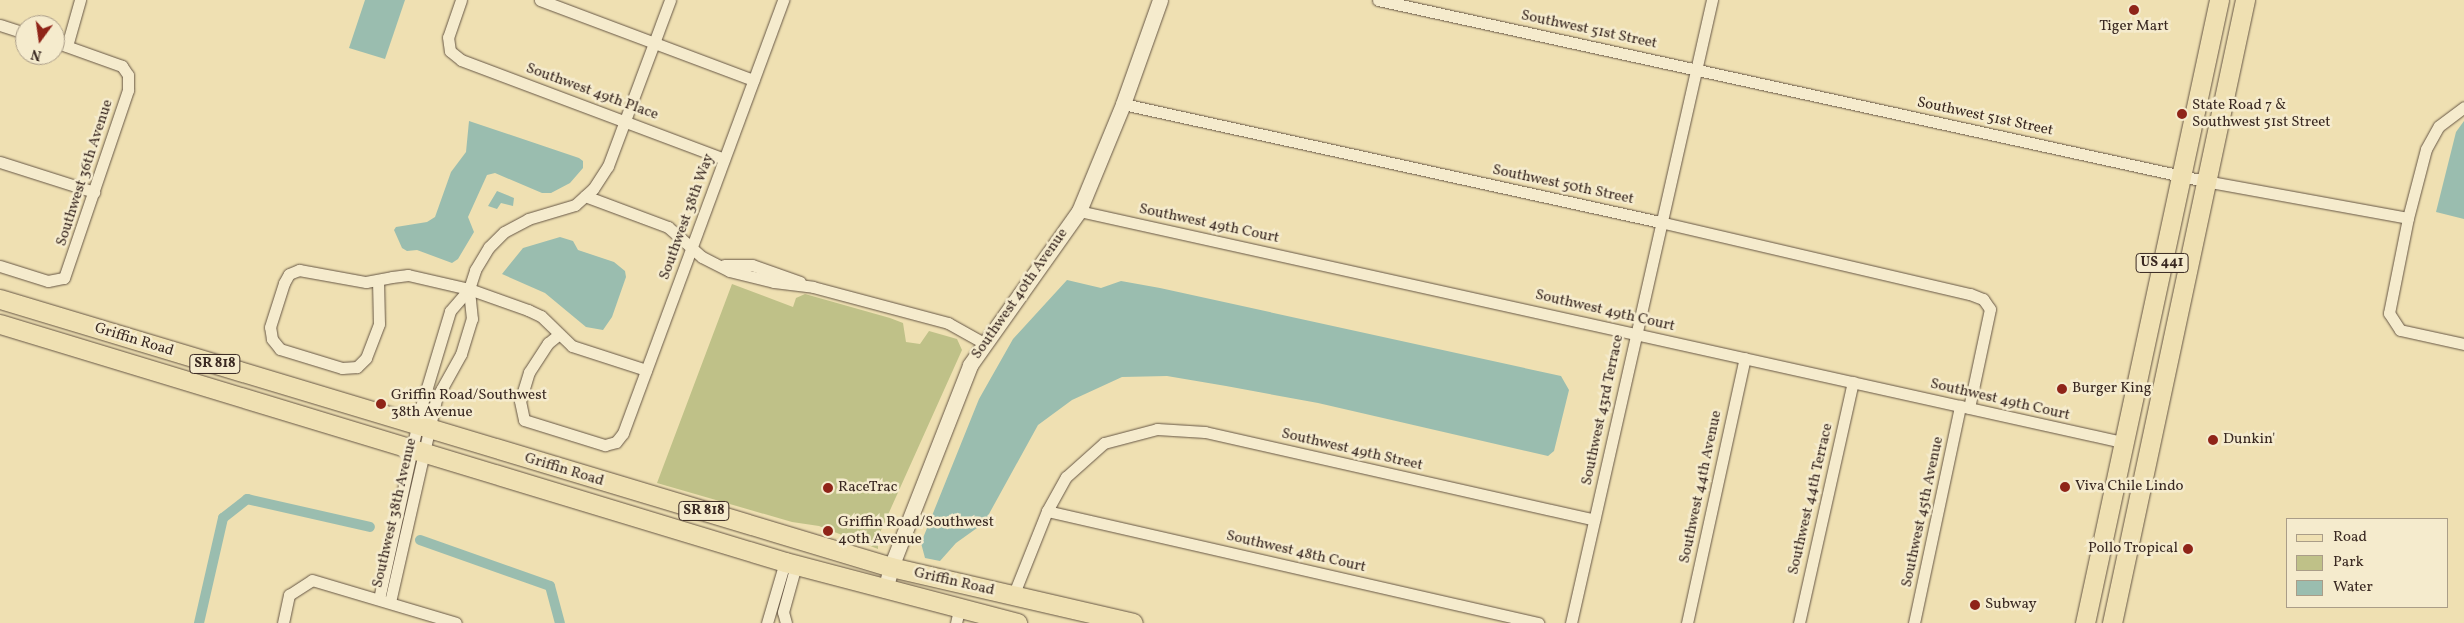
<!DOCTYPE html>
<html>
<head>
<meta charset="utf-8">
<style>
	body { margin:0 }
	#map { position:relative; width:2464px; height:623px; overflow:hidden; background:#efe0b2; font-family:Vollkorn,serif }
	div>[style] { position:absolute }
	.green>* { inset:0; background:#bfc188 }
	.water>* { inset:0; background:#9abdaf }
	.canal>* { height:10px; margin:-5px; padding:0 5px; transform-origin:5px; border-radius:5px; background:#9abdaf }
	.roads { filter:drop-shadow(0 0 1px #665645) drop-shadow(0 0 1px #665645) }
	.minor>* { height:11px; margin:-5.5px; padding:0 5.5px; transform-origin:5.5px; border-radius:5.5px; background:#f5ebcd }
	.tertiary>* { height:15px; margin:-7.5px; padding:0 7.5px; transform-origin:7.5px; border-radius:7.5px; background:#f5ebcd }
	.primary>* { height:19px; margin:-9.5px; padding:0 9.5px; transform-origin:9.5px; border-radius:9.5px; background:#efe0b2 }
	.dots>* { width:14px; height:14px; translate:-50% -50%; box-sizing:border-box; border:2px solid #f5ebcd; border-radius:50% }
	span { translate:-50% -50%; white-space:nowrap; text-align:center; line-height:1.15; -webkit-text-stroke:5px #f5ebcd; paint-order:stroke }
	.shield-label span { padding:1px 4px; background:#f5ebcd; border:1px solid; border-radius:4px; -webkit-text-stroke-width:0 }
	.shield-label { font-size:14px; color:#392821; font-weight:700 }
	.poi-label { font-size:15px; color:#392821 }
	.left { translate:0 -50%; text-align:left }
	.right { translate:-100% -50%; text-align:right }
	.street-label { font-size:15px; color:#392821 }
	.legend { position:absolute; left:2286px; top:518px; width:162px; height:90px; box-sizing:border-box; background:#f5ebcd; border:1px solid #aa9d88; margin:0; padding:6px 9px; list-style:none; font-size:15px; color:#392821 }
	.legend li { display:flex; align-items:center; gap:10px; height:25px }
	.legend b { width:25px; border:1px solid #aa9d88 }
	.north { position:absolute; left:15px; top:15px; width:50px; height:50px; box-sizing:border-box; background:#f5ebcd; border:1px solid #aa9d88; border-radius:50%; rotate:194deg; font-size:14px; font-weight:700; line-height:20px; text-align:center; color:#392821 }
	.north::after { content:''; display:block; margin:auto; width:18px; height:22px; background:#8f2418; clip-path:polygon(50% 0,100% 100%,50% 72%,0 100%) }
</style>
</head>
<body>
<div id="map">
	<div class="green">
		<i style="clip-path:polygon(732px 284px,793px 307px,796px 298px,805px 294px,890px 318px,903px 323px,906px 342px,920px 344px,929px 331px,957px 339px,962px 350px,878px 537px,878px 549px,819px 526px,792px 522px,657px 483px)"></i>
	</div>
	<div class="water">
		<i style="clip-path:polygon(365px 0,405px 0,385px 59px,349px 48px)"></i>
		<i style="clip-path:polygon(469px 121px,579px 158px,583px 161px,583px 168px,570px 183px,551px 193px,542px 193px,495px 173px,487px 175px,468px 217px,474px 232px,458px 259px,452px 263px,417px 250px,407px 251px,402px 248px,394px 230px,396px 227px,427px 222px,435px 217px,451px 172px,466px 152px)"></i>
		<i style="clip-path:polygon(2464px 121px,2464px 219px,2436px 212px,2456px 132px)"></i>
		<i style="clip-path:polygon(497px 191px,514px 198px,513px 206px,501px 203px,497px 209px,488px 206px)"></i>
		<i style="clip-path:polygon(560px 237px,573px 241px,578px 250px,614px 262px,625px 271px,626px 277px,612px 317px,603px 330px,586px 327px,545px 293px,502px 274px,523px 248px)"></i>
		<i style="clip-path:polygon(1067px 280px,1101px 288px,1121px 281px,1160px 288px,1561px 376px,1569px 390px,1554px 451px,1548px 456px,1318px 403px,1226px 386px,1167px 376px,1122px 377px,1072px 400px,1038px 425px,984px 523px,956px 543px,940px 561px,925px 558px,921px 543px,979px 399px,1013px 339px)"></i>
	</div>
	<div class="canal">
		<i style="left:420px;top:540px;width:138px;rotate:19.5deg"></i>
		<i style="left:550px;top:586px;width:38px;rotate:75deg"></i>
		<i style="left:199px;top:623px;width:108px;rotate:-77.1deg"></i>
		<i style="left:223px;top:518px;width:31px;rotate:-38deg"></i>
		<i style="left:247px;top:499px;width:126px;rotate:12.8deg"></i>
	</div>
	<div class="roads">
		<div class="minor">
			<i style="left:461px;top:0;width:39px;rotate:109deg"></i>
			<i style="left:448px;top:37px;width:14px;rotate:82deg"></i>
			<i style="left:450px;top:51px;width:14px;rotate:39deg"></i>
			<i style="left:461px;top:60px;width:281px;rotate:20.6deg"></i>
			<i style="left:540px;top:0;width:228px;rotate:20.6deg"></i>
			<i style="left:1378px;top:0;width:847px;rotate:12.35deg"></i>
			<i style="left:2205px;top:181px;width:206px;rotate:10.3deg"></i>
			<i style="left:2408px;top:218px;width:97px;rotate:101.3deg"></i>
			<i style="left:2389px;top:313px;width:20px;rotate:57deg"></i>
			<i style="left:2400px;top:330px;width:66px;rotate:12.3deg"></i>
			<i style="left:0;top:25px;width:26px;rotate:18deg"></i>
			<i style="left:67px;top:46px;width:48px;rotate:-74.2deg"></i>
			<i style="left:1123px;top:104px;width:550px;rotate:12.39deg"></i>
			<i style="left:1660px;top:222px;width:318px;rotate:13.1deg"></i>
			<i style="left:1970px;top:294px;width:14px;rotate:21deg"></i>
			<i style="left:1983px;top:299px;width:12px;rotate:55deg"></i>
			<i style="left:1990px;top:309px;width:101px;rotate:102deg"></i>
			<i style="left:0;top:162px;width:99px;rotate:17.7deg"></i>
			<i style="left:585px;top:196px;width:89px;rotate:20.5deg"></i>
			<i style="left:668px;top:227px;width:45px;rotate:41.4deg"></i>
			<i style="left:702px;top:257px;width:30px;rotate:27deg"></i>
			<i style="left:729px;top:271px;width:46px;rotate:13.7deg"></i>
			<i style="left:774px;top:282px;width:39px;rotate:7deg"></i>
			<i style="left:813px;top:287px;width:140px;rotate:14.9deg"></i>
			<i style="left:948px;top:323px;width:41px;rotate:29.1deg"></i>
			<i style="left:1079px;top:211px;width:1069px;rotate:12.48deg"></i>
			<i style="left:2408px;top:218px;width:71px;rotate:-75.4deg"></i>
			<i style="left:2426px;top:149px;width:26px;rotate:-61deg"></i>
			<i style="left:2439px;top:126px;width:31px;rotate:-37deg"></i>
			<i style="left:724px;top:265px;width:28px"></i>
			<i style="left:752px;top:265px;width:51px;rotate:19.5deg"></i>
			<i style="left:0;top:266px;width:50px;rotate:17.4deg"></i>
			<i style="left:48px;top:281px;width:16px;rotate:-11deg"></i>
			<i style="left:64px;top:278px;width:199px;rotate:-71.2deg"></i>
			<i style="left:128px;top:90px;width:15px;rotate:-90deg"></i>
			<i style="left:128px;top:75px;width:11px;rotate:-124deg"></i>
			<i style="left:122px;top:66px;width:71px;rotate:-160.3deg"></i>
			<i style="left:378px;top:280px;width:44px;rotate:88.7deg"></i>
			<i style="left:379px;top:324px;width:36px;rotate:111deg"></i>
			<i style="left:366px;top:358px;width:13px;rotate:135deg"></i>
			<i style="left:357px;top:367px;width:15px;rotate:176deg"></i>
			<i style="left:342px;top:368px;width:65px;rotate:-163deg"></i>
			<i style="left:280px;top:349px;width:13px;rotate:-129deg"></i>
			<i style="left:272px;top:339px;width:12px;rotate:-99deg"></i>
			<i style="left:270px;top:327px;width:46px;rotate:-72.3deg"></i>
			<i style="left:284px;top:283px;width:10px;rotate:-61deg"></i>
			<i style="left:289px;top:274px;width:11px;rotate:-22deg"></i>
			<i style="left:299px;top:270px;width:68px;rotate:10.2deg"></i>
			<i style="left:366px;top:282px;width:26px;rotate:-11deg"></i>
			<i style="left:392px;top:277px;width:16px;rotate:-7deg"></i>
			<i style="left:408px;top:275px;width:63px;rotate:12.9deg"></i>
			<i style="left:469px;top:289px;width:63px;rotate:19.6deg"></i>
			<i style="left:528px;top:310px;width:14px;rotate:25deg"></i>
			<i style="left:541px;top:316px;width:43px;rotate:44.1deg"></i>
			<i style="left:572px;top:346px;width:78px;rotate:18deg"></i>
			<i style="left:558px;top:335px;width:13px;rotate:141deg"></i>
			<i style="left:548px;top:343px;width:35px;rotate:123deg"></i>
			<i style="left:529px;top:372px;width:30px;rotate:107deg"></i>
			<i style="left:520px;top:401px;width:19px;rotate:78deg"></i>
			<i style="left:524px;top:420px;width:85px;rotate:17.2deg"></i>
			<i style="left:605px;top:445px;width:11px;rotate:-15deg"></i>
			<i style="left:616px;top:442px;width:11px;rotate:-52deg"></i>
			<i style="left:623px;top:433px;width:462px;rotate:-69.7deg"></i>
			<i style="left:1047px;top:511px;width:504px;rotate:12.85deg"></i>
			<i style="left:1013px;top:596px;width:92px;rotate:-68.2deg"></i>
			<i style="left:1047px;top:511px;width:39px;rotate:-61deg"></i>
			<i style="left:1066px;top:477px;width:51px;rotate:-41.8deg"></i>
			<i style="left:1104px;top:443px;width:55px;rotate:-14.8deg"></i>
			<i style="left:1157px;top:429px;width:48px;rotate:3.6deg"></i>
			<i style="left:1205px;top:432px;width:399px;rotate:12.7deg"></i>
			<i style="left:379px;top:599px;width:200px;rotate:-77.6deg"></i>
			<i style="left:422px;top:404px;width:97px;rotate:-73.2deg"></i>
			<i style="left:450px;top:311px;width:29px;rotate:-49deg"></i>
			<i style="left:390px;top:602px;width:208px;rotate:-77.2deg"></i>
			<i style="left:436px;top:399px;width:51px;rotate:-60.9deg"></i>
			<i style="left:461px;top:354px;width:37px;rotate:-73deg"></i>
			<i style="left:472px;top:319px;width:30px;rotate:-96deg"></i>
			<i style="left:469px;top:289px;width:20px;rotate:-72deg"></i>
			<i style="left:475px;top:270px;width:27px;rotate:-59deg"></i>
			<i style="left:489px;top:247px;width:21px;rotate:-45deg"></i>
			<i style="left:504px;top:232px;width:27px;rotate:-28deg"></i>
			<i style="left:528px;top:219px;width:49px;rotate:-16.6deg"></i>
			<i style="left:575px;top:205px;width:24px;rotate:-42deg"></i>
			<i style="left:593px;top:189px;width:27px;rotate:-57deg"></i>
			<i style="left:608px;top:166px;width:177px;rotate:-69.5deg"></i>
			<i style="left:283px;top:623px;width:29px;rotate:-78deg"></i>
			<i style="left:289px;top:595px;width:27px;rotate:-33deg"></i>
			<i style="left:312px;top:580px;width:150px;rotate:16.6deg"></i>
			<i style="left:767px;top:623px;width:64px;rotate:-73.6deg"></i>
			<i style="left:786px;top:623px;width:11px;rotate:-105deg"></i>
			<i style="left:783px;top:612px;width:49px;rotate:-74.5deg"></i>
			<i style="left:956px;top:623px;width:13px;rotate:-77deg"></i>
			<i style="left:1571px;top:623px;width:639px;rotate:-77.25deg"></i>
			<i style="left:1687px;top:623px;width:271px;rotate:-77.7deg"></i>
			<i style="left:1799px;top:623px;width:247px;rotate:-77.4deg"></i>
			<i style="left:1914px;top:623px;width:222px;rotate:-78deg"></i>
		</div>
		<div class="tertiary">
			<i style="left:885px;top:590px;width:24px;rotate:-75deg"></i>
			<i style="left:891px;top:567px;width:217px;rotate:-68.6deg"></i>
			<i style="left:970px;top:365px;width:189px;rotate:-54.7deg"></i>
			<i style="left:1079px;top:211px;width:116px;rotate:-67.6deg"></i>
			<i style="left:1123px;top:104px;width:110px;rotate:-70.4deg"></i>
		</div>
		<div class="primary">
			<i style="left:0;top:299px;width:930px;rotate:16.74deg"></i>
			<i style="left:891px;top:567px;width:248px;rotate:13deg"></i>
			<i style="left:0;top:324px;width:820px;rotate:16.87deg"></i>
			<i style="left:785px;top:562px;width:240px;rotate:14.7deg"></i>
			<i style="left:2085px;top:623px;width:637px;rotate:-77.86deg"></i>
			<i style="left:2112px;top:623px;width:637px;rotate:-77.95deg"></i>
		</div>
	</div>
	<div class="dots">
		<i style="left:2134px;top:10px;background:#8f2418"></i>
		<i style="left:2182px;top:114px;background:#8f2418"></i>
		<i style="left:2062px;top:389px;background:#8f2418"></i>
		<i style="left:381px;top:404px;background:#8f2418"></i>
		<i style="left:2213px;top:440px;background:#8f2418"></i>
		<i style="left:2065px;top:487px;background:#8f2418"></i>
		<i style="left:828px;top:488px;background:#8f2418"></i>
		<i style="left:828px;top:531px;background:#8f2418"></i>
		<i style="left:2188px;top:549px;background:#8f2418"></i>
		<i style="left:1975px;top:605px;background:#8f2418"></i>
	</div>
	<div class="shield-label">
		<span style="left:2162px;top:263px">US 441</span>
		<span style="left:215px;top:364px">SR 818</span>
		<span style="left:704px;top:511px">SR 818</span>
	</div>
	<div class="poi-label">
		<span style="left:2134px;top:27px">Tiger Mart</span>
		<span class="left" style="left:2192px;top:114px">State Road 7 &amp;<br>Southwest 51st Street</span>
		<span class="left" style="left:2072px;top:389px">Burger King</span>
		<span class="left" style="left:391px;top:404px">Griffin Road/Southwest<br>38th Avenue</span>
		<span class="left" style="left:2223px;top:440px">Dunkin'</span>
		<span class="left" style="left:2075px;top:487px">Viva Chile Lindo</span>
		<span class="left" style="left:838px;top:488px">RaceTrac</span>
		<span class="left" style="left:838px;top:531px">Griffin Road/Southwest<br>40th Avenue</span>
		<span class="right" style="left:2178px;top:549px">Pollo Tropical</span>
		<span class="left" style="left:1985px;top:605px">Subway</span>
	</div>
	<div class="street-label">
		<span style="left:1589px;top:30px;rotate:12deg">Southwest 51st Street</span>
		<span style="left:592px;top:92px;rotate:20deg">Southwest 49th Place</span>
		<span style="left:1985px;top:117px;rotate:12deg">Southwest 51st Street</span>
		<span style="left:85px;top:173px;rotate:-72deg">Southwest 36th Avenue</span>
		<span style="left:1563px;top:185px;rotate:12deg">Southwest 50th Street</span>
		<span style="left:687px;top:217px;rotate:-70deg">Southwest 38th Way</span>
		<span style="left:1209px;top:224px;rotate:12deg">Southwest 49th Court</span>
		<span style="left:1020px;top:294px;rotate:-55deg">Southwest 40th Avenue</span>
		<span style="left:1605px;top:311px;rotate:13deg">Southwest 49th Court</span>
		<span style="left:134px;top:340px;rotate:17deg">Griffin Road</span>
		<span style="left:2000px;top:400px;rotate:13deg">Southwest 49th Court</span>
		<span style="left:1603px;top:410px;rotate:-78deg">Southwest 43rd Terrace</span>
		<span style="left:1352px;top:450px;rotate:13deg">Southwest 49th Street</span>
		<span style="left:564px;top:470px;rotate:17deg">Griffin Road</span>
		<span style="left:1701px;top:487px;rotate:-78deg">Southwest 44th Avenue</span>
		<span style="left:1811px;top:499px;rotate:-77deg">Southwest 44th Terrace</span>
		<span style="left:1923px;top:512px;rotate:-78deg">Southwest 45th Avenue</span>
		<span style="left:395px;top:513px;rotate:-77deg">Southwest 38th Avenue</span>
		<span style="left:1296px;top:552px;rotate:13deg">Southwest 48th Court</span>
		<span style="left:954px;top:582px;rotate:13deg">Griffin Road</span>
	</div>
	<ul class="legend">
	<li><b style="height:6px;background:#efe0b2"></b>Road</li>
	<li><b style="height:14px;background:#bfc188"></b>Park</li>
	<li><b style="height:14px;background:#9abdaf"></b>Water</li>
	</ul>
	<div class="north">N</div>
</div>
</body>
</html>
